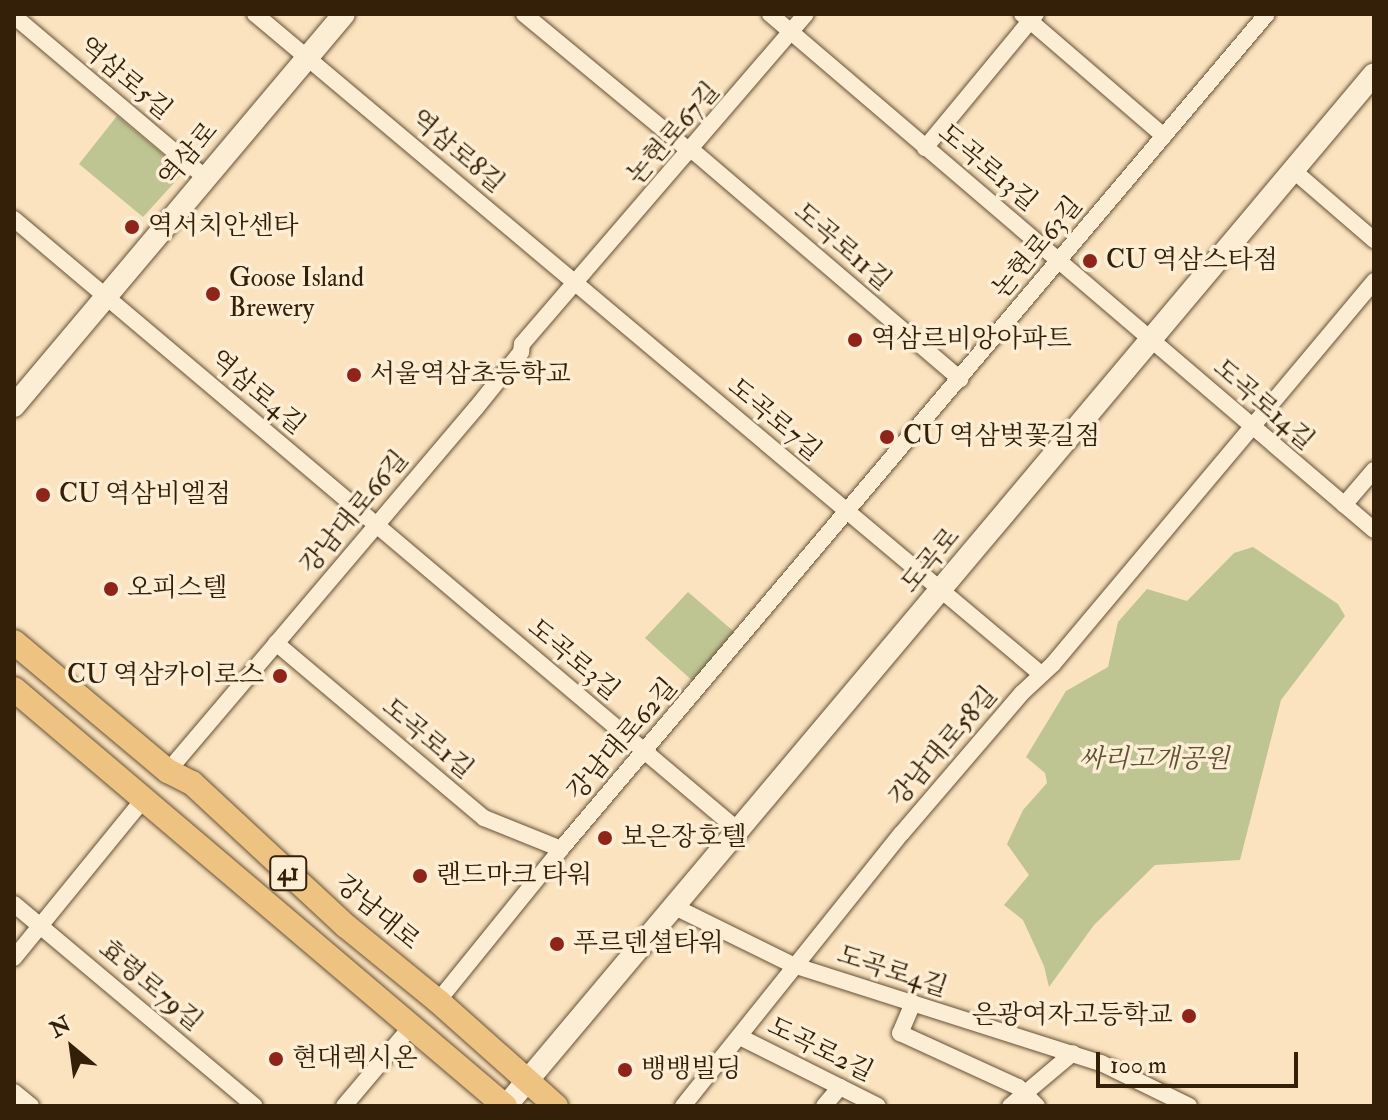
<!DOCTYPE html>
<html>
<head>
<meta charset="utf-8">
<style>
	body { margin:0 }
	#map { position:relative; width:1388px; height:1120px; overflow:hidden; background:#fbe3bf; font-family:"IM FELL Double Pica","Noto Serif KR",serif }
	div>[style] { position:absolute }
	.green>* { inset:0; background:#bec492 }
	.roads { filter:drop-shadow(0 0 2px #665136) drop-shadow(0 0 2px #665136) }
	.street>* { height:16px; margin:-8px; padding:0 8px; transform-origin:8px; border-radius:8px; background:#fcedd5 }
	.secondary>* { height:22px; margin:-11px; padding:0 11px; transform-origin:11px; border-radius:11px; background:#fcedd5 }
	.primary>* { height:24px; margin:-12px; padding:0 12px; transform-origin:12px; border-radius:12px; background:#eec280 }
	.dots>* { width:22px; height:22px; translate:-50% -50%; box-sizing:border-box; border:4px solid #fcedd5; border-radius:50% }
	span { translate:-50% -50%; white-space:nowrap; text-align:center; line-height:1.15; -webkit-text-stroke:7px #fcedd5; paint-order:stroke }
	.shield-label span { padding:2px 6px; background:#fcedd5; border:2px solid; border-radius:6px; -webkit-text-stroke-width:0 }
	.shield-label { font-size:24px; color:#342009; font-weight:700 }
	.street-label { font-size:26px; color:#342009 }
	.poi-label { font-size:26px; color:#342009 }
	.left { translate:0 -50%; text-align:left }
	.right { translate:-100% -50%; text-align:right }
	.park-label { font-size:26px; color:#5d5132; font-style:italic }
	.frame { position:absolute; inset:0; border:16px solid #342009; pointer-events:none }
	.north { position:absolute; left:32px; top:1008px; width:80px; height:80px; -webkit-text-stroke:6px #fcedd5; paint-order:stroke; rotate:331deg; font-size:22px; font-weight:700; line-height:32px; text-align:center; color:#342009 }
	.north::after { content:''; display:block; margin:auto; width:28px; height:36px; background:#342009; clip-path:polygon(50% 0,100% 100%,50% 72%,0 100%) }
	.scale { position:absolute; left:1096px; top:1052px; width:202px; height:36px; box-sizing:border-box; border:4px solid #342009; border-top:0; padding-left:10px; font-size:24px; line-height:28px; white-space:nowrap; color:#342009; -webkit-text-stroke:6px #fcedd5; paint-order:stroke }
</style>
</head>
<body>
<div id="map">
	<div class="green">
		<i style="clip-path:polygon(117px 116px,184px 172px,143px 217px,79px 164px)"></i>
		<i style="clip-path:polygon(1253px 547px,1338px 604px,1345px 616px,1281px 700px,1240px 860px,1155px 865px,1094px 925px,1049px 987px,1044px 966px,1023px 920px,1004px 905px,1029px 875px,1007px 844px,1023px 810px,1047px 783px,1045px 773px,1026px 757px,1066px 691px,1108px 667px,1118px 622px,1147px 589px,1187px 601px,1234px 553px)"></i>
		<i style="clip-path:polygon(688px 592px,739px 636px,696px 684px,645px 638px)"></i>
	</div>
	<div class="roads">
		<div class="street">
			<i style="left:255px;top:14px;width:1026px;rotate:40.02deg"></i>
			<i style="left:524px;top:14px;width:217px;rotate:39.6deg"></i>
			<i style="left:770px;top:14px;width:794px;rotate:40.51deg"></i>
			<i style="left:1022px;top:14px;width:187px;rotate:40.7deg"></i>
			<i style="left:14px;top:16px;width:251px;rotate:40.2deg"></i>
			<i style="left:925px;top:148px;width:174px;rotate:-50.4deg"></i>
			<i style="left:692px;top:150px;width:353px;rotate:40.5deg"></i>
			<i style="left:1294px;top:171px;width:106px;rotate:40.8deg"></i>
			<i style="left:14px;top:219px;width:949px;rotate:40.17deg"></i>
			<i style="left:1344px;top:505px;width:46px;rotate:-49.4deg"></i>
			<i style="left:276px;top:643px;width:272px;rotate:40.1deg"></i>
			<i style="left:484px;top:818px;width:83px;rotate:21.9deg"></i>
			<i style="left:168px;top:771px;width:476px;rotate:-49.7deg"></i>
			<i style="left:476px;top:408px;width:72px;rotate:-51.2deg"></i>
			<i style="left:521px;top:352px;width:8px;rotate:-83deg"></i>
			<i style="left:522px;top:344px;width:435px;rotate:-49.3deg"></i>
			<i style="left:14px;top:904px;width:314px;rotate:40deg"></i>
			<i style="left:675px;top:907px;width:131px;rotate:26.2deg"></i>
			<i style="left:793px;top:965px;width:323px;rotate:17.7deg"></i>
			<i style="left:1101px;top:1063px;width:98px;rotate:26deg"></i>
			<i style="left:14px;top:958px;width:204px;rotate:-50.8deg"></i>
			<i style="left:438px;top:1001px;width:196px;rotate:-51deg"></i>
			<i style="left:561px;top:849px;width:1093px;rotate:-49.79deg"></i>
			<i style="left:913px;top:1003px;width:33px;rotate:113deg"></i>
			<i style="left:900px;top:1033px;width:130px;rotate:24.6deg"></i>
			<i style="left:1018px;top:1087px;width:27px;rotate:45deg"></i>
			<i style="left:740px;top:1037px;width:154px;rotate:26.6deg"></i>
			<i style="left:14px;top:1092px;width:22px;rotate:39deg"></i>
			<i style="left:344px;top:1106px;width:102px;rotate:-49.8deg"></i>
			<i style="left:683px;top:1106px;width:350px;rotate:-51.3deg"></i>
			<i style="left:902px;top:833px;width:184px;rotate:-49.4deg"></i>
			<i style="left:1022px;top:693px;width:42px;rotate:-43.1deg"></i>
			<i style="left:1053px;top:664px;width:500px;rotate:-50deg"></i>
			<i style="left:824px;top:1106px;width:25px;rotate:-50deg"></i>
			<i style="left:1010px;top:1106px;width:82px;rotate:-40.1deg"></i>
		</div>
		<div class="secondary">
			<i style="left:14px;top:406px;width:512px;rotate:-49.91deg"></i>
			<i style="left:506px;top:1106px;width:1348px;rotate:-49.93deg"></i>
		</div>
		<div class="primary">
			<i style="left:14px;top:642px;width:201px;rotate:40deg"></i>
			<i style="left:168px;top:771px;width:27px;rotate:27deg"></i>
			<i style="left:192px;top:783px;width:210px;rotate:42.9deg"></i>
			<i style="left:346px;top:926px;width:119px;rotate:39.2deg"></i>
			<i style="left:438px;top:1001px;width:158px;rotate:41.7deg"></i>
			<i style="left:14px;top:689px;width:644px;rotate:40.34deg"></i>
		</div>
	</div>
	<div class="dots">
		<i style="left:132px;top:227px;background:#8f2418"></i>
		<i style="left:1090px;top:261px;background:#8f2418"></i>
		<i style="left:213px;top:294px;background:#8f2418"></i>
		<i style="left:855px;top:340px;background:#8f2418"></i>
		<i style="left:354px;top:375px;background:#8f2418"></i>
		<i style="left:887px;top:437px;background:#8f2418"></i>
		<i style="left:43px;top:495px;background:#8f2418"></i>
		<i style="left:111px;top:589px;background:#8f2418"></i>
		<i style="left:280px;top:676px;background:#8f2418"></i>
		<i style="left:605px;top:838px;background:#8f2418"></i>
		<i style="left:420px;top:876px;background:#8f2418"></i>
		<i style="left:557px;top:944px;background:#8f2418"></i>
		<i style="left:1189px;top:1016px;background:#8f2418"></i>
		<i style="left:276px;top:1059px;background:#8f2418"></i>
		<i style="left:625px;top:1070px;background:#8f2418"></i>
	</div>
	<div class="shield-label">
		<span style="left:288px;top:873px">41</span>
	</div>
	<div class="street-label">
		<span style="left:125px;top:79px;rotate:40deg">역삼로5길</span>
		<span style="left:674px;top:134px;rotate:-49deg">논현로67길</span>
		<span style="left:457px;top:152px;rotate:40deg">역삼로8길</span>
		<span style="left:189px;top:155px;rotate:-50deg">역삼로</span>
		<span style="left:987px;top:168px;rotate:40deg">도곡로13길</span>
		<span style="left:842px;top:247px;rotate:41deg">도곡로11길</span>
		<span style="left:1038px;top:248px;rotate:-50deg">논현로63길</span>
		<span style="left:257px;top:393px;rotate:40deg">역삼로4길</span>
		<span style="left:1263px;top:405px;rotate:41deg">도곡로14길</span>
		<span style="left:774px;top:420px;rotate:40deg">도곡로7길</span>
		<span style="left:355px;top:513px;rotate:-50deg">강남대로66길</span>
		<span style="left:931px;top:561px;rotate:-50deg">도곡로</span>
		<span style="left:573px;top:660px;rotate:40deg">도곡로3길</span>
		<span style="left:427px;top:739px;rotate:40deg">도곡로1길</span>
		<span style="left:623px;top:740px;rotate:-49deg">강남대로62길</span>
		<span style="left:944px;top:747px;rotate:-49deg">강남대로58길</span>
		<span style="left:377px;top:913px;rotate:40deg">강남대로</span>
		<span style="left:892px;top:972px;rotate:18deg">도곡로4길</span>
		<span style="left:150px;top:986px;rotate:40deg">효령로79길</span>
		<span style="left:820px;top:1050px;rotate:26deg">도곡로2길</span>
	</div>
	<div class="poi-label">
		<span class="left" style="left:148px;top:227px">역서치안센타</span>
		<span class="left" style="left:1106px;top:261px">CU 역삼스타점</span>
		<span class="left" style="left:229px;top:294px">Goose Island<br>Brewery</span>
		<span class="left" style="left:871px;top:340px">역삼르비앙아파트</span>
		<span class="left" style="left:370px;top:375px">서울역삼초등학교</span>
		<span class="left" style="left:903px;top:437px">CU 역삼벚꽃길점</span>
		<span class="left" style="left:59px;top:495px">CU 역삼비엘점</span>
		<span class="left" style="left:127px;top:589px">오피스텔</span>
		<span class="right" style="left:264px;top:676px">CU 역삼카이로스</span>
		<span class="left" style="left:621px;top:838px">보은장호텔</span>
		<span class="left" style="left:436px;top:876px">랜드마크 타워</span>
		<span class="left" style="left:573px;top:944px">푸르덴셜타워</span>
		<span class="right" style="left:1173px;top:1016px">은광여자고등학교</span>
		<span class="left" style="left:292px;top:1059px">현대렉시온</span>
		<span class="left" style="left:641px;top:1070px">뱅뱅빌딩</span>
	</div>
	<div class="park-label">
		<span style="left:1154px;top:760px">싸리고개공원</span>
	</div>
	<div class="frame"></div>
	<div class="north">N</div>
	<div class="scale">100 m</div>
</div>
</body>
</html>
